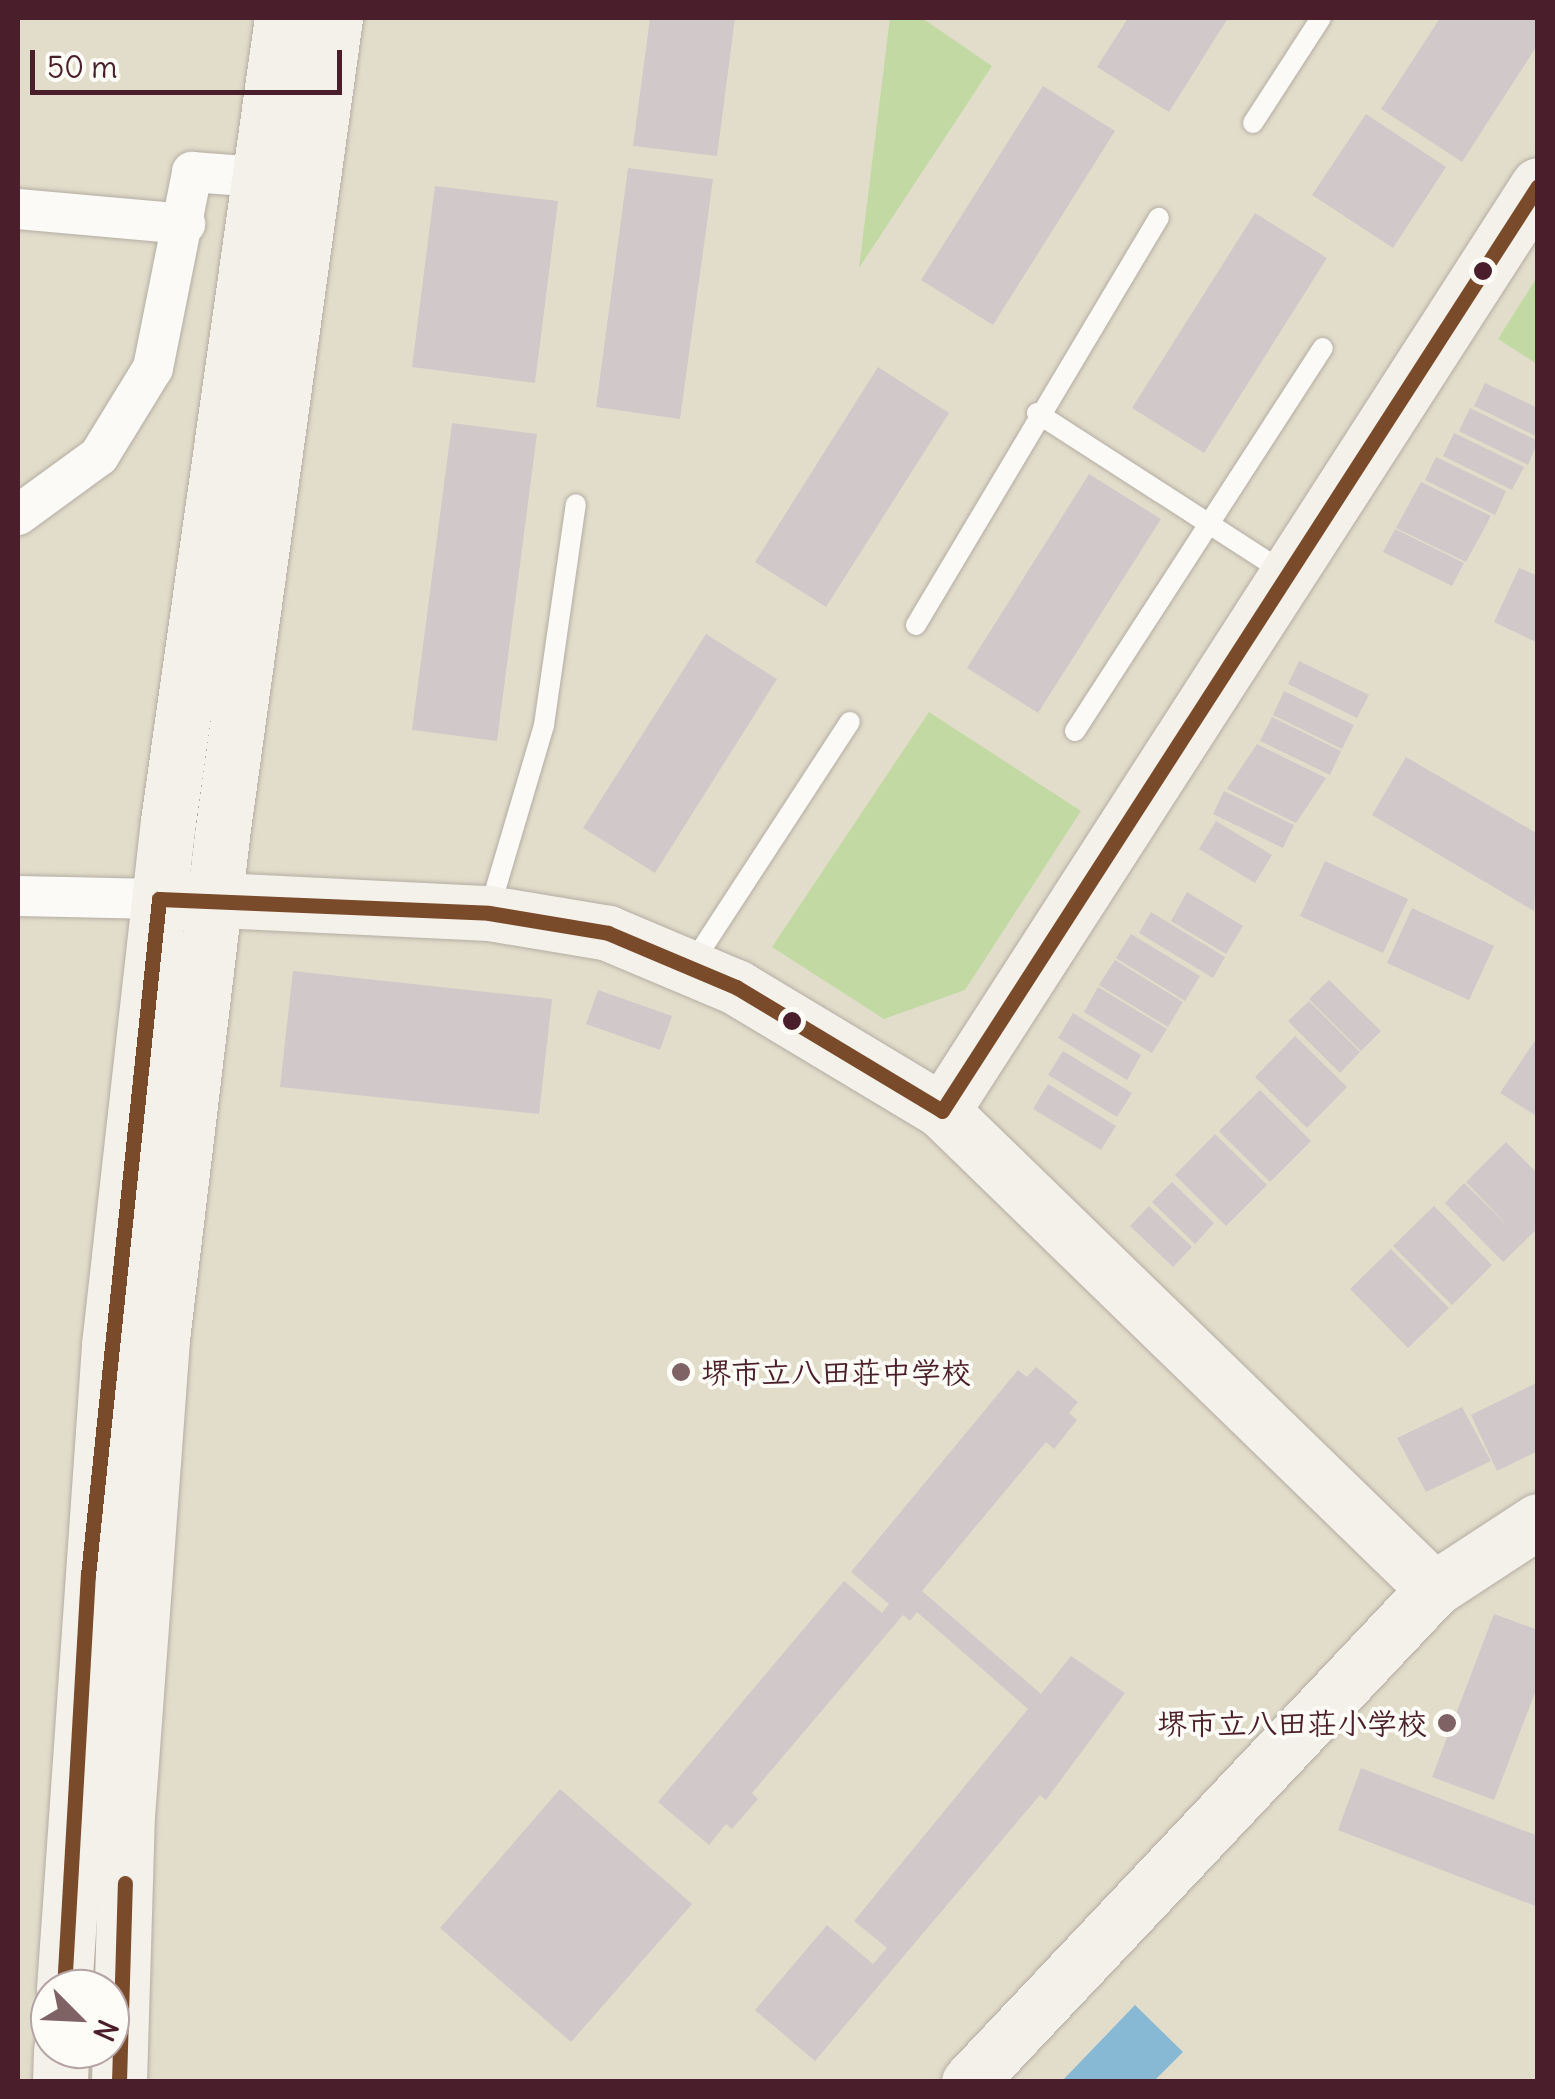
<!DOCTYPE html>
<html>
<head>
<meta charset="utf-8">
<style>
	body { margin:0 }
	#map { position:relative; width:1555px; height:2099px; overflow:hidden; background:#e2ddcb; font-family:Delius,"Klee One",sans-serif }
	div>[style] { position:absolute }
	.green>* { inset:0; background:#c2d9a3 }
	.water>* { inset:0; background:#88b9d4 }
	.building>* { inset:0; background:#d0c8c9 }
	.roads { filter:drop-shadow(0 0 2px #b4ada3) drop-shadow(0 0 2px #b4ada3) }
	.lane>* { height:20px; margin:-10px; padding:0 10px; transform-origin:10px; border-radius:10px; background:#fbfaf7 }
	.street>* { height:40px; margin:-20px; padding:0 20px; transform-origin:20px; border-radius:20px; background:#fbfaf7 }
	.secondary>* { height:55px; margin:-27.5px; padding:0 27.5px; transform-origin:27.5px; border-radius:27.5px; background:#f4f1ea }
	.bus-1>* { height:15px; margin:-7.5px; padding:0 7.5px; transform-origin:7.5px; border-radius:7.5px; background:#7a4b2a }
	.dots>* { width:28px; height:28px; translate:-50% -50%; box-sizing:border-box; border:5px solid #fdfcf7; border-radius:50% }
	span { translate:-50% -50%; white-space:nowrap; text-align:center; line-height:1.15; -webkit-text-stroke:8px #fdfcf7; paint-order:stroke }
	.poi-label { font-size:30px; color:#4a1f2b; font-weight:700 }
	.left { translate:0 -50%; text-align:left }
	.right { translate:-100% -50%; text-align:right }
	.frame { position:absolute; inset:0; border:20px solid #4a1f2b; pointer-events:none }
	.north { position:absolute; left:30px; top:1969px; width:100px; height:100px; box-sizing:border-box; background:#fdfcf7; border:2px solid #b5a4a5; border-radius:50%; rotate:114deg; font-size:28px; font-weight:700; line-height:40px; text-align:center; color:#4a1f2b }
	.north::after { content:''; display:block; margin:auto; width:35px; height:45px; background:#7f6263; clip-path:polygon(50% 0,100% 100%,50% 72%,0 100%) }
	.scale { position:absolute; left:30px; top:50px; width:312px; height:45px; box-sizing:border-box; border:5px solid #4a1f2b; border-top:0; padding-left:12px; font-size:30px; line-height:35px; white-space:nowrap; color:#4a1f2b; -webkit-text-stroke:8px #fdfcf7; paint-order:stroke }
</style>
</head>
<body>
<div id="map">
	<div class="green">
		<i style="clip-path:polygon(890px 18px,922px 18px,992px 66px,859px 268px)"></i>
		<i style="clip-path:polygon(1537px 277px,1537px 364px,1498px 339px)"></i>
		<i style="clip-path:polygon(929px 712px,1081px 811px,965px 990px,884px 1019px,772px 947px)"></i>
	</div>
	<div class="water">
		<i style="clip-path:polygon(1135px 2005px,1183px 2052px,1154px 2081px,1062px 2081px)"></i>
	</div>
	<div class="building">
		<i style="clip-path:polygon(650px 18px,735px 18px,717px 156px,633px 146px)"></i>
		<i style="clip-path:polygon(1128px 18px,1228px 18px,1169px 112px,1097px 67px)"></i>
		<i style="clip-path:polygon(1440px 18px,1538px 18px,1538px 44px,1462px 162px,1381px 109px)"></i>
		<i style="clip-path:polygon(1043px 86px,1115px 131px,993px 325px,921px 280px)"></i>
		<i style="clip-path:polygon(1366px 114px,1446px 167px,1393px 248px,1312px 195px)"></i>
		<i style="clip-path:polygon(628px 168px,713px 179px,680px 419px,596px 407px)"></i>
		<i style="clip-path:polygon(435px 186px,558px 201px,535px 383px,412px 367px)"></i>
		<i style="clip-path:polygon(1255px 213px,1327px 258px,1204px 453px,1132px 408px)"></i>
		<i style="clip-path:polygon(878px 367px,949px 413px,826px 607px,755px 562px)"></i>
		<i style="clip-path:polygon(1485px 383px,1538px 408px,1538px 437px,1474px 406px)"></i>
		<i style="clip-path:polygon(1470px 408px,1538px 441px,1528px 465px,1459px 431px)"></i>
		<i style="clip-path:polygon(452px 423px,537px 434px,497px 741px,412px 730px)"></i>
		<i style="clip-path:polygon(1454px 433px,1524px 467px,1512px 490px,1443px 456px)"></i>
		<i style="clip-path:polygon(1436px 457px,1506px 491px,1495px 515px,1425px 480px)"></i>
		<i style="clip-path:polygon(1089px 474px,1161px 519px,1038px 713px,967px 668px)"></i>
		<i style="clip-path:polygon(1421px 482px,1491px 516px,1466px 562px,1396px 528px)"></i>
		<i style="clip-path:polygon(1395px 529px,1464px 563px,1452px 586px,1383px 552px)"></i>
		<i style="clip-path:polygon(1519px 568px,1538px 576px,1538px 643px,1494px 622px)"></i>
		<i style="clip-path:polygon(706px 634px,777px 679px,655px 873px,583px 828px)"></i>
		<i style="clip-path:polygon(1299px 661px,1369px 695px,1357px 718px,1288px 684px)"></i>
		<i style="clip-path:polygon(1284px 691px,1354px 725px,1342px 749px,1273px 715px)"></i>
		<i style="clip-path:polygon(1272px 717px,1341px 751px,1330px 775px,1260px 741px)"></i>
		<i style="clip-path:polygon(1257px 744px,1326px 778px,1296px 823px,1227px 789px)"></i>
		<i style="clip-path:polygon(1406px 757px,1538px 834px,1534px 911px,1372px 815px)"></i>
		<i style="clip-path:polygon(1224px 791px,1294px 825px,1283px 848px,1213px 814px)"></i>
		<i style="clip-path:polygon(1216px 821px,1272px 855px,1255px 883px,1199px 849px)"></i>
		<i style="clip-path:polygon(1325px 861px,1408px 899px,1383px 953px,1300px 916px)"></i>
		<i style="clip-path:polygon(1187px 892px,1243px 926px,1226px 954px,1171px 921px)"></i>
		<i style="clip-path:polygon(1412px 908px,1494px 946px,1469px 1000px,1387px 963px)"></i>
		<i style="clip-path:polygon(1151px 912px,1225px 957px,1213px 978px,1139px 933px)"></i>
		<i style="clip-path:polygon(1131px 934px,1200px 976px,1185px 1001px,1116px 958px)"></i>
		<i style="clip-path:polygon(1115px 960px,1183px 1002px,1168px 1027px,1099px 985px)"></i>
		<i style="clip-path:polygon(293px 971px,552px 999px,539px 1114px,280px 1087px)"></i>
		<i style="clip-path:polygon(1329px 980px,1381px 1031px,1361px 1051px,1309px 999px)"></i>
		<i style="clip-path:polygon(1098px 987px,1167px 1029px,1152px 1053px,1084px 1012px)"></i>
		<i style="clip-path:polygon(598px 990px,672px 1016px,660px 1050px,586px 1024px)"></i>
		<i style="clip-path:polygon(1309px 1001px,1360px 1052px,1340px 1073px,1288px 1021px)"></i>
		<i style="clip-path:polygon(1073px 1013px,1141px 1055px,1127px 1080px,1058px 1038px)"></i>
		<i style="clip-path:polygon(1295px 1036px,1347px 1087px,1307px 1128px,1255px 1077px)"></i>
		<i style="clip-path:polygon(1538px 1036px,1538px 1117px,1500px 1093px)"></i>
		<i style="clip-path:polygon(1063px 1051px,1132px 1093px,1117px 1117px,1048px 1075px)"></i>
		<i style="clip-path:polygon(1048px 1084px,1116px 1126px,1101px 1150px,1033px 1109px)"></i>
		<i style="clip-path:polygon(1260px 1090px,1311px 1141px,1270px 1182px,1219px 1131px)"></i>
		<i style="clip-path:polygon(1215px 1134px,1267px 1185px,1226px 1226px,1175px 1175px)"></i>
		<i style="clip-path:polygon(1506px 1142px,1538px 1174px,1538px 1228px,1503px 1262px,1445px 1203px,1464px 1183px,1511px 1229px,1466px 1182px)"></i>
		<i style="clip-path:polygon(1172px 1182px,1214px 1223px,1195px 1244px,1152px 1202px)"></i>
		<i style="clip-path:polygon(1149px 1206px,1192px 1247px,1173px 1267px,1130px 1226px)"></i>
		<i style="clip-path:polygon(1434px 1206px,1492px 1265px,1452px 1305px,1393px 1246px)"></i>
		<i style="clip-path:polygon(1391px 1249px,1449px 1308px,1408px 1348px,1350px 1289px)"></i>
		<i style="clip-path:polygon(1036px 1367px,1078px 1402px,1069px 1413px,1077px 1420px,1054px 1449px,1046px 1442px,922px 1591px,1041px 1694px,1071px 1656px,1125px 1693px,1046px 1800px,1040px 1795px,815px 2061px,755px 2010px,827px 1925px,873px 1964px,887px 1948px,854px 1921px,1028px 1709px,917px 1612px,910px 1621px,903px 1615px,752px 1793px,758px 1799px,732px 1829px,726px 1824px,709px 1845px,658px 1802px,844px 1581px,882px 1613px,889px 1604px,851px 1572px,1018px 1370px,1027px 1377px)"></i>
		<i style="clip-path:polygon(1538px 1382px,1538px 1451px,1497px 1471px,1471px 1415px)"></i>
		<i style="clip-path:polygon(1462px 1407px,1491px 1461px,1426px 1492px,1397px 1438px)"></i>
		<i style="clip-path:polygon(1494px 1614px,1538px 1630px,1538px 1685px,1494px 1800px,1432px 1777px)"></i>
		<i style="clip-path:polygon(1361px 1768px,1538px 1836px,1538px 1907px,1338px 1830px)"></i>
		<i style="clip-path:polygon(560px 1789px,692px 1904px,571px 2042px,440px 1928px)"></i>
	</div>
	<div class="roads">
		<div class="lane">
			<i style="left:1253px;top:123px;width:125px;rotate:-57.1deg"></i>
			<i style="left:1037px;top:413px;width:295px;rotate:32.8deg"></i>
			<i style="left:916px;top:625px;width:474px;rotate:-59.2deg"></i>
			<i style="left:1075px;top:731px;width:456px;rotate:-57.1deg"></i>
			<i style="left:489px;top:911px;width:194px;rotate:-73.5deg"></i>
			<i style="left:544px;top:725px;width:223px;rotate:-81.8deg"></i>
			<i style="left:692px;top:964px;width:289px;rotate:-56.9deg"></i>
		</div>
		<div class="street">
			<i style="left:18px;top:209px;width:168px;rotate:5.1deg"></i>
			<i style="left:18px;top:515px;width:100px;rotate:-36.1deg"></i>
			<i style="left:99px;top:456px;width:103px;rotate:-58.5deg"></i>
			<i style="left:153px;top:368px;width:200px;rotate:-78.7deg"></i>
			<i style="left:192px;top:172px;width:66px;rotate:4.3deg"></i>
			<i style="left:18px;top:896px;width:141px;rotate:1.2deg"></i>
		</div>
		<div class="secondary">
			<i style="left:179px;top:898px;width:310px;rotate:2.8deg"></i>
			<i style="left:489px;top:913px;width:121px;rotate:9.5deg"></i>
			<i style="left:608px;top:933px;width:139px;rotate:22.9deg"></i>
			<i style="left:736px;top:987px;width:240px;rotate:31deg"></i>
			<i style="left:942px;top:1111px;width:686px;rotate:44.17deg"></i>
			<i style="left:942px;top:1111px;width:1101px;rotate:-57.23deg"></i>
			<i style="left:64px;top:1989px;width:646px;rotate:-86deg"></i>
			<i style="left:109px;top:1345px;width:527px;rotate:-83.58deg"></i>
			<i style="left:168px;top:821px;width:811px;rotate:-81.92deg"></i>
			<i style="left:60px;top:2082px;width:33px;rotate:-88deg"></i>
			<i style="left:119px;top:2082px;width:266px;rotate:-88.3deg"></i>
			<i style="left:127px;top:1816px;width:478px;rotate:-85.8deg"></i>
			<i style="left:162px;top:1339px;width:515px;rotate:-83.19deg"></i>
			<i style="left:223px;top:828px;width:818px;rotate:-82.13deg"></i>
			<i style="left:969px;top:2082px;width:678px;rotate:-46.67deg"></i>
			<i style="left:1434px;top:1589px;width:124px;rotate:-33.2deg"></i>
		</div>
	</div>
	<div class="bus-1">
		<i style="left:942px;top:1111px;width:1100px;rotate:-57.21deg"></i>
		<i style="left:64px;top:1989px;width:415px;rotate:-86.7deg"></i>
		<i style="left:88px;top:1575px;width:680px;rotate:-84deg"></i>
		<i style="left:159px;top:899px;width:330px;rotate:2.4deg"></i>
		<i style="left:489px;top:913px;width:121px;rotate:9.5deg"></i>
		<i style="left:608px;top:933px;width:139px;rotate:22.9deg"></i>
		<i style="left:736px;top:987px;width:240px;rotate:31deg"></i>
		<i style="left:119px;top:2082px;width:199px;rotate:-88.3deg"></i>
	</div>
	<div class="dots">
		<i style="left:1483px;top:271px;background:#4a1f2b"></i>
		<i style="left:792px;top:1021px;background:#4a1f2b"></i>
		<i style="left:681px;top:1372px;background:#7f6263"></i>
		<i style="left:1447px;top:1723px;background:#7f6263"></i>
	</div>
	<div class="poi-label">
		<span class="left" style="left:701px;top:1372px">堺市立八田荘中学校</span>
		<span class="right" style="left:1427px;top:1723px">堺市立八田荘小学校</span>
	</div>
	<div class="frame"></div>
	<div class="north">N</div>
	<div class="scale">50 m</div>
</div>
</body>
</html>
